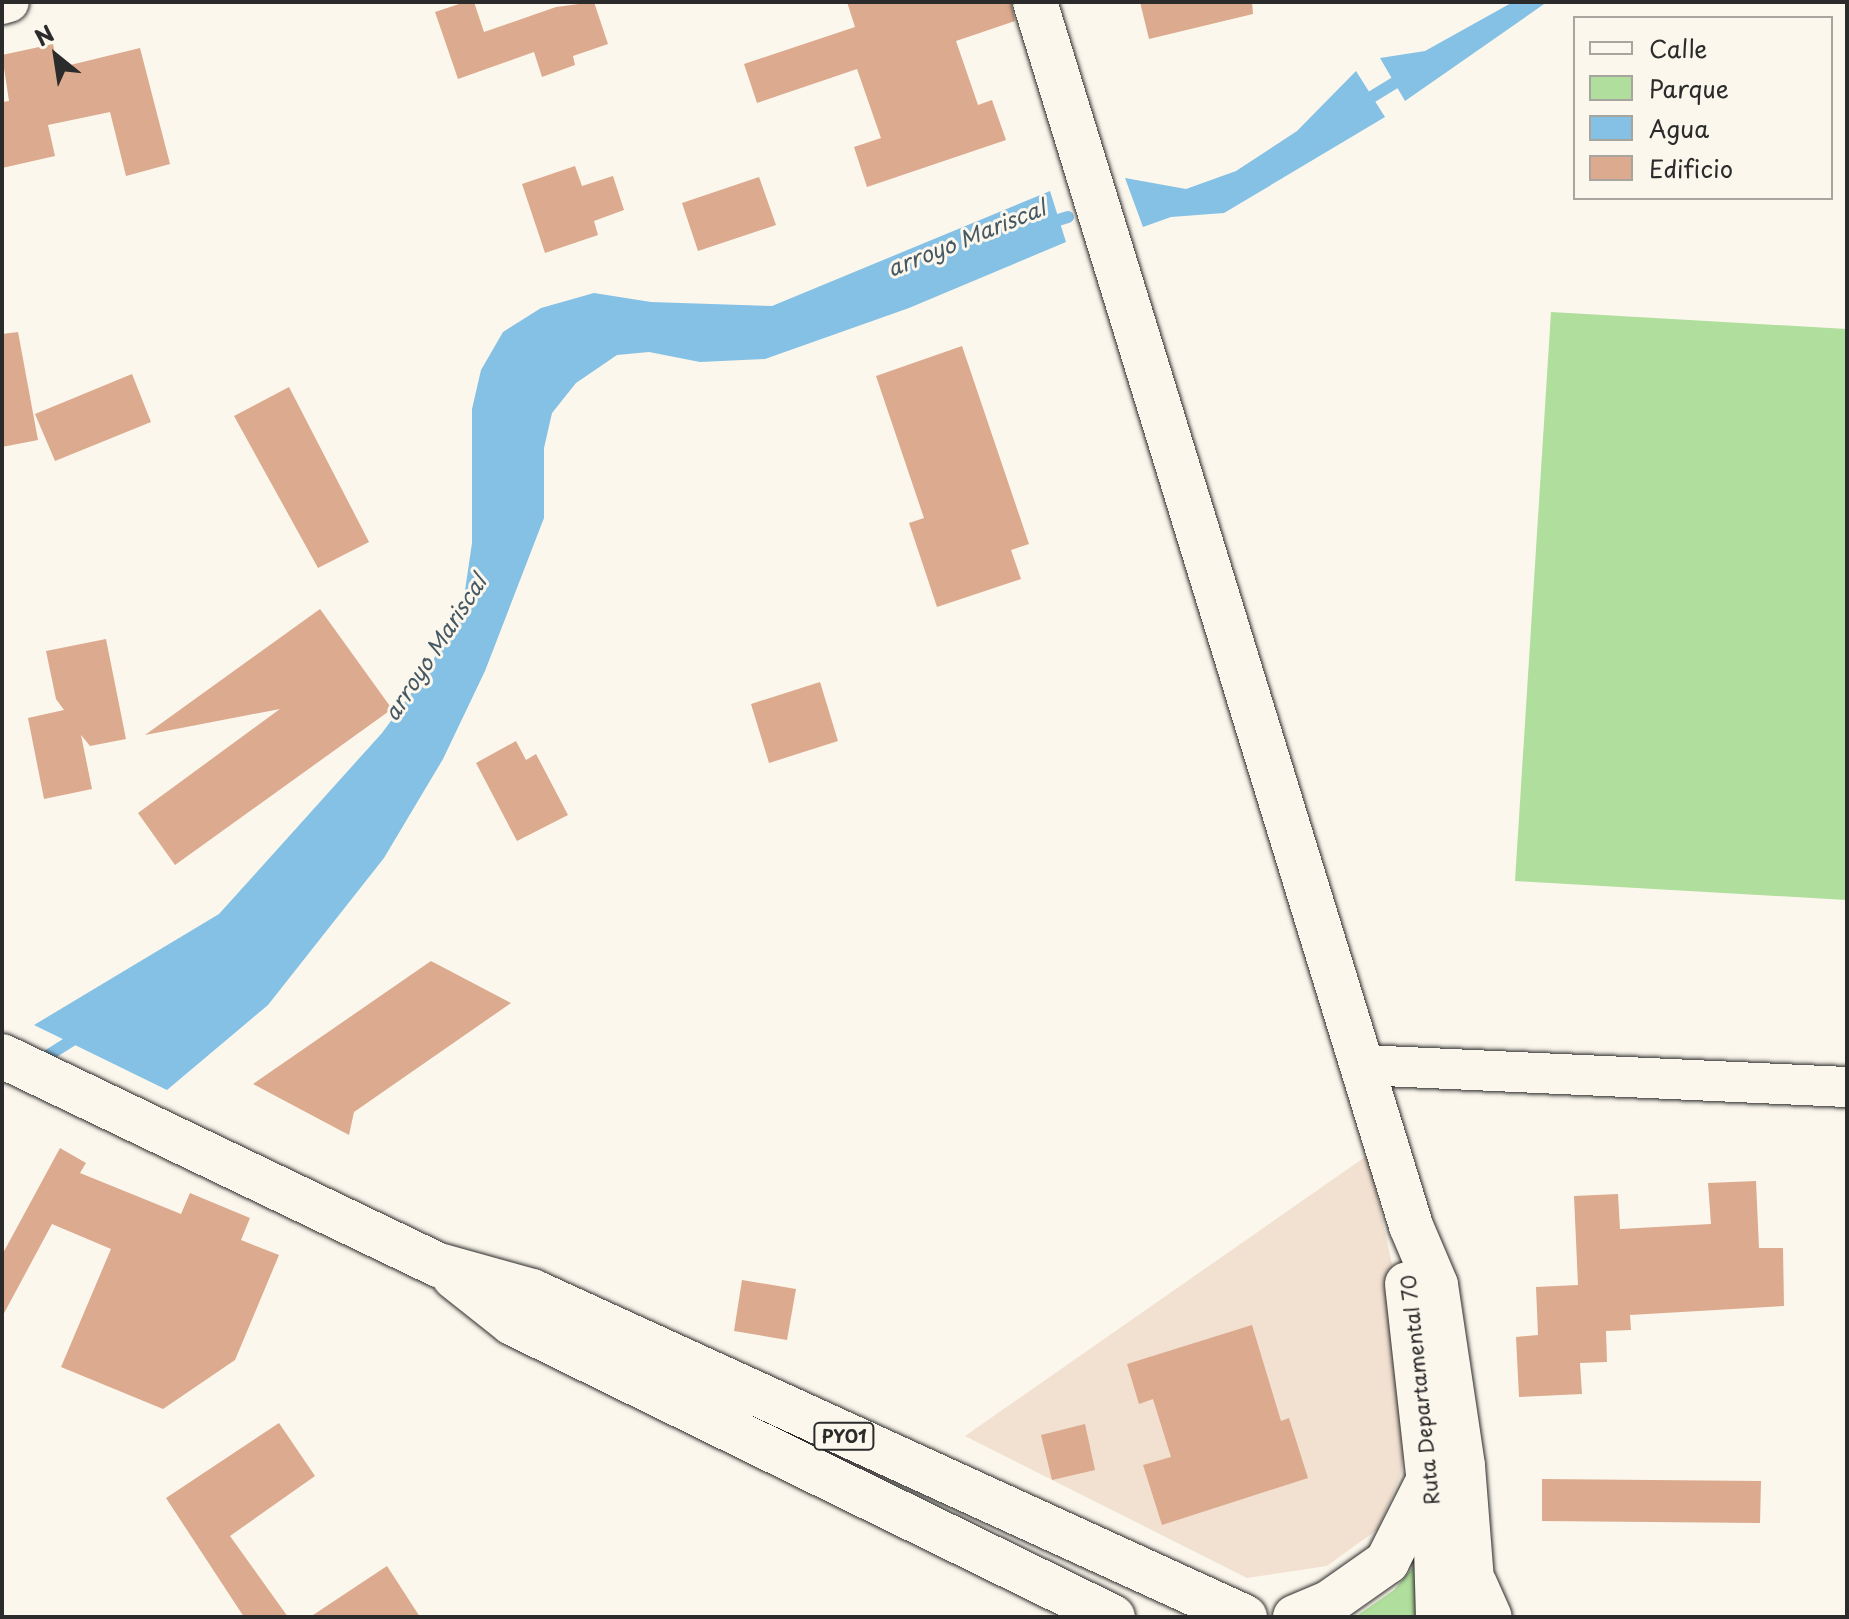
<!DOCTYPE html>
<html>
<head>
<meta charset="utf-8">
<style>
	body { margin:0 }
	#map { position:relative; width:1849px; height:1619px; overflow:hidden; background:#fbf7ec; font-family:"Playpen Sans",sans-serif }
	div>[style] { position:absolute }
	.built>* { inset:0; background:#f2e0d0 }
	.green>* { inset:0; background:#b0de9d }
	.water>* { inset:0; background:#85c1e5 }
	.stream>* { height:12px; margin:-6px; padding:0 6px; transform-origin:6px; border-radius:6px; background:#85c1e5 }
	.building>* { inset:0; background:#dcaa8e }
	.roads { filter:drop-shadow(0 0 2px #2b2b2b) drop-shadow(0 0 2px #2b2b2b) }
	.minor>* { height:40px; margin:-20px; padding:0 20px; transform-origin:20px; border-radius:20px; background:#fbf7ec }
	.secondary>* { height:44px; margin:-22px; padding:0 22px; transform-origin:22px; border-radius:22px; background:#fbf7ec }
	.trunk>* { height:44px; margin:-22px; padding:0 22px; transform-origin:22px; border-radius:22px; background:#fbf7ec }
	span { translate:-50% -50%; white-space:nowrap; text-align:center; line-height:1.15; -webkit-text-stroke:6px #fbf7ec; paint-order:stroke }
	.shield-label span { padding:2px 6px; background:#fbf7ec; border:2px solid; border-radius:6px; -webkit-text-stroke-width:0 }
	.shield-label { font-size:18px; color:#2b2b2b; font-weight:700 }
	.street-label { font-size:20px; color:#2b2b2b }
	.water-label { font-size:22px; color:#465863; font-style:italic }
	.frame { position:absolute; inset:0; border:4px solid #2b2b2b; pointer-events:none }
	.legend { position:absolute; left:1573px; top:16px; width:260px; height:184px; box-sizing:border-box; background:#fbf7ec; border:2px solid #a8a59f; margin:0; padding:10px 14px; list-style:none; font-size:24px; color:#2b2b2b }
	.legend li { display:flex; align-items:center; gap:16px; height:40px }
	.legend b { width:40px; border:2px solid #a8a59f }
	.north { position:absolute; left:16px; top:16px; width:80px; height:80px; -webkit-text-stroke:6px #fbf7ec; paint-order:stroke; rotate:330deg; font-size:22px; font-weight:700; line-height:32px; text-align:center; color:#2b2b2b }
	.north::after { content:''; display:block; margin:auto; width:28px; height:36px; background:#2b2b2b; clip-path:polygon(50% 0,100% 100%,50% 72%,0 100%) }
</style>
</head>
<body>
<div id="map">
	<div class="built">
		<i style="clip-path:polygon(1368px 1155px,1404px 1319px,1410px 1397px,1401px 1474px,1378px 1529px,1327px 1566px,1247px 1578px,965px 1436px)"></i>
	</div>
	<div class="green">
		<i style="clip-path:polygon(1551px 312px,1847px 329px,1847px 900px,1515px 881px)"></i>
		<i style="clip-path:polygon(1419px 1560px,1422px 1617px,1355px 1617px,1394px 1590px)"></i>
	</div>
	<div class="water">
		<i style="clip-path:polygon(1513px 2px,1547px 2px,1405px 101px,1380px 58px,1425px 51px)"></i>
		<i style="clip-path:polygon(1356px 71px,1385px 117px,1224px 213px,1171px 217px,1143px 227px,1125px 178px,1186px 189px,1236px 171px,1297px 131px)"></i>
		<i style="clip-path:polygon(1050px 191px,1066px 242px,909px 308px,765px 359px,700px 362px,649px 352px,617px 355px,576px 383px,552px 413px,544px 448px,544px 518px,485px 671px,443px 759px,384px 858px,268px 1005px,167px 1090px,34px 1025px,219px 914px,382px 733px,429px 669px,464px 597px,472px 543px,472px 409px,481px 370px,503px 332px,541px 308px,594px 293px,651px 302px,772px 306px)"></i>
	</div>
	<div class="stream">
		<i style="left:1360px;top:104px;width:54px;rotate:-31.3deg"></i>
		<i style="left:1045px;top:224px;width:24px;rotate:-17deg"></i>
		<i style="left:36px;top:1063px;width:54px;rotate:-32.2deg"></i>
	</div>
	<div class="building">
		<i style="clip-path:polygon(465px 2px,474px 2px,484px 32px,556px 7px,594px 2px,608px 44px,573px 56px,575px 65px,542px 77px,534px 52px,458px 79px,435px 12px)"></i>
		<i style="clip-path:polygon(847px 2px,1011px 2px,1015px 21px,956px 41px,978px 105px,992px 100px,1006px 140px,867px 187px,854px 147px,881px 138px,857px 69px,757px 103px,744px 64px,855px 27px)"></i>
		<i style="clip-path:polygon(1140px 2px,1252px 2px,1253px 14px,1149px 39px)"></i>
		<i style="clip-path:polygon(53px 44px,58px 68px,140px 48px,170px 164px,126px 176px,110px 112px,48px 125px,55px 156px,2px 168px,2px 102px,9px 101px,2px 55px)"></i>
		<i style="clip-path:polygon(575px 166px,582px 186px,613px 176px,624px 210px,594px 221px,598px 235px,545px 253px,522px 184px)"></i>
		<i style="clip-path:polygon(759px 177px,776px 225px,698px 251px,682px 203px)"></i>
		<i style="clip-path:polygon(18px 332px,38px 440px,2px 447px,2px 334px)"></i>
		<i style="clip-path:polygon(962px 346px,1029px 544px,1011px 550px,1021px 579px,937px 607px,909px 523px,924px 518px,876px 376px)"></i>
		<i style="clip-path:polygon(132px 374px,151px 422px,55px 461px,35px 414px)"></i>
		<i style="clip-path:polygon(289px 387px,369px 542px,318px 568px,234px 416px)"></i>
		<i style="clip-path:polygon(320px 609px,392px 709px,175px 865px,138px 813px,280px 709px,145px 735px)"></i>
		<i style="clip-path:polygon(106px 639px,126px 739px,90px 746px,81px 735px,92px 789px,44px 799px,28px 718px,64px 710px,56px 699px,46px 651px)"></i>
		<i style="clip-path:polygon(820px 682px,838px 741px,769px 763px,751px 704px)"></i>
		<i style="clip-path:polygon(516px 741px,526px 760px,536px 754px,568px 815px,517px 841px,476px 763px)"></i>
		<i style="clip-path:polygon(431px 961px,511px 1003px,354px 1112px,349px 1135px,253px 1084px)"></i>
		<i style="clip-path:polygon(60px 1148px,86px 1163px,80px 1173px,181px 1214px,190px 1193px,250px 1218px,241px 1240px,279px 1255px,235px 1360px,163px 1409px,61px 1367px,111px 1249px,52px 1224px,2px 1317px,2px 1255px)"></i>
		<i style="clip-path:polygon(1756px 1181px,1759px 1248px,1783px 1248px,1784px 1306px,1630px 1315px,1631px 1330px,1606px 1331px,1607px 1362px,1580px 1363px,1582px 1394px,1519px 1397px,1516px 1337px,1538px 1335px,1536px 1287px,1578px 1285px,1574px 1196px,1618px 1194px,1620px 1229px,1711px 1224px,1708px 1183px)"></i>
		<i style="clip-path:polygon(742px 1280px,796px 1289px,787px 1340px,734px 1331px)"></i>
		<i style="clip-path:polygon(1252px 1325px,1281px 1421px,1289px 1418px,1308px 1478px,1162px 1525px,1143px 1465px,1171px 1457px,1153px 1399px,1139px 1404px,1127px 1364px)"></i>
		<i style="clip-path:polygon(279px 1423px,315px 1476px,230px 1536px,288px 1617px,244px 1617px,166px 1498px)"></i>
		<i style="clip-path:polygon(1085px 1424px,1095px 1470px,1052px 1480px,1041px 1435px)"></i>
		<i style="clip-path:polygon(1542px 1479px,1761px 1481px,1760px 1523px,1542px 1521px)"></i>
		<i style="clip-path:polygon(387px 1566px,420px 1617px,310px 1617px)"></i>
	</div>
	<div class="roads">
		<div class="minor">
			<i style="left:2px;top:4px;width:7px;rotate:-16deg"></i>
			<i style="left:1362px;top:1065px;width:485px;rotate:2.6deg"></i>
		</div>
		<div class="secondary">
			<i style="left:1035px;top:2px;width:1280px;rotate:72.92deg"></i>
			<i style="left:1411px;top:1226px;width:64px;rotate:67deg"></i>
			<i style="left:1436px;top:1285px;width:183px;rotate:81.5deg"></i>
			<i style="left:1463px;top:1466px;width:151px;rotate:85.5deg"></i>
			<i style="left:1407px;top:1284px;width:265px;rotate:83.7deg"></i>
			<i style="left:1436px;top:1547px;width:70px;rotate:88.4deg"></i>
		</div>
		<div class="trunk">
			<i style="left:2px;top:1056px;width:484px;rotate:25.6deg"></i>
			<i style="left:439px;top:1265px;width:97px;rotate:15.6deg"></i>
			<i style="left:532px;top:1291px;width:784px;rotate:24.57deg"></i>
			<i style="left:454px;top:1277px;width:74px;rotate:38.4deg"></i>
			<i style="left:512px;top:1323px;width:669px;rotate:26.07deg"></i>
			<i style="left:1475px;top:1584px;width:36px;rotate:66deg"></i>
			<i style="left:1295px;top:1617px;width:38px;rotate:-23deg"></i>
			<i style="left:1330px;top:1602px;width:70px;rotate:-35.1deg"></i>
			<i style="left:1387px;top:1562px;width:93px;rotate:-63.2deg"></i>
		</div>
	</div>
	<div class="shield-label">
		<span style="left:844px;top:1436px">PY01</span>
	</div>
	<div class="street-label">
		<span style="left:1420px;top:1390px;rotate:-96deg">Ruta Departamental 70</span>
	</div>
	<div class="water-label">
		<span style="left:966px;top:237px;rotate:-22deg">arroyo Mariscal</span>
		<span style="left:434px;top:647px;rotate:-57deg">arroyo Mariscal</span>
	</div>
	<div class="frame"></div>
	<ul class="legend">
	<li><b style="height:10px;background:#fbf7ec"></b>Calle</li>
	<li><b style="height:22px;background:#b0de9d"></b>Parque</li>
	<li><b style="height:22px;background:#85c1e5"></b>Agua</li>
	<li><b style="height:22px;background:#dcaa8e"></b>Edificio</li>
	</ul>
	<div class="north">N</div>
</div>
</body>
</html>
